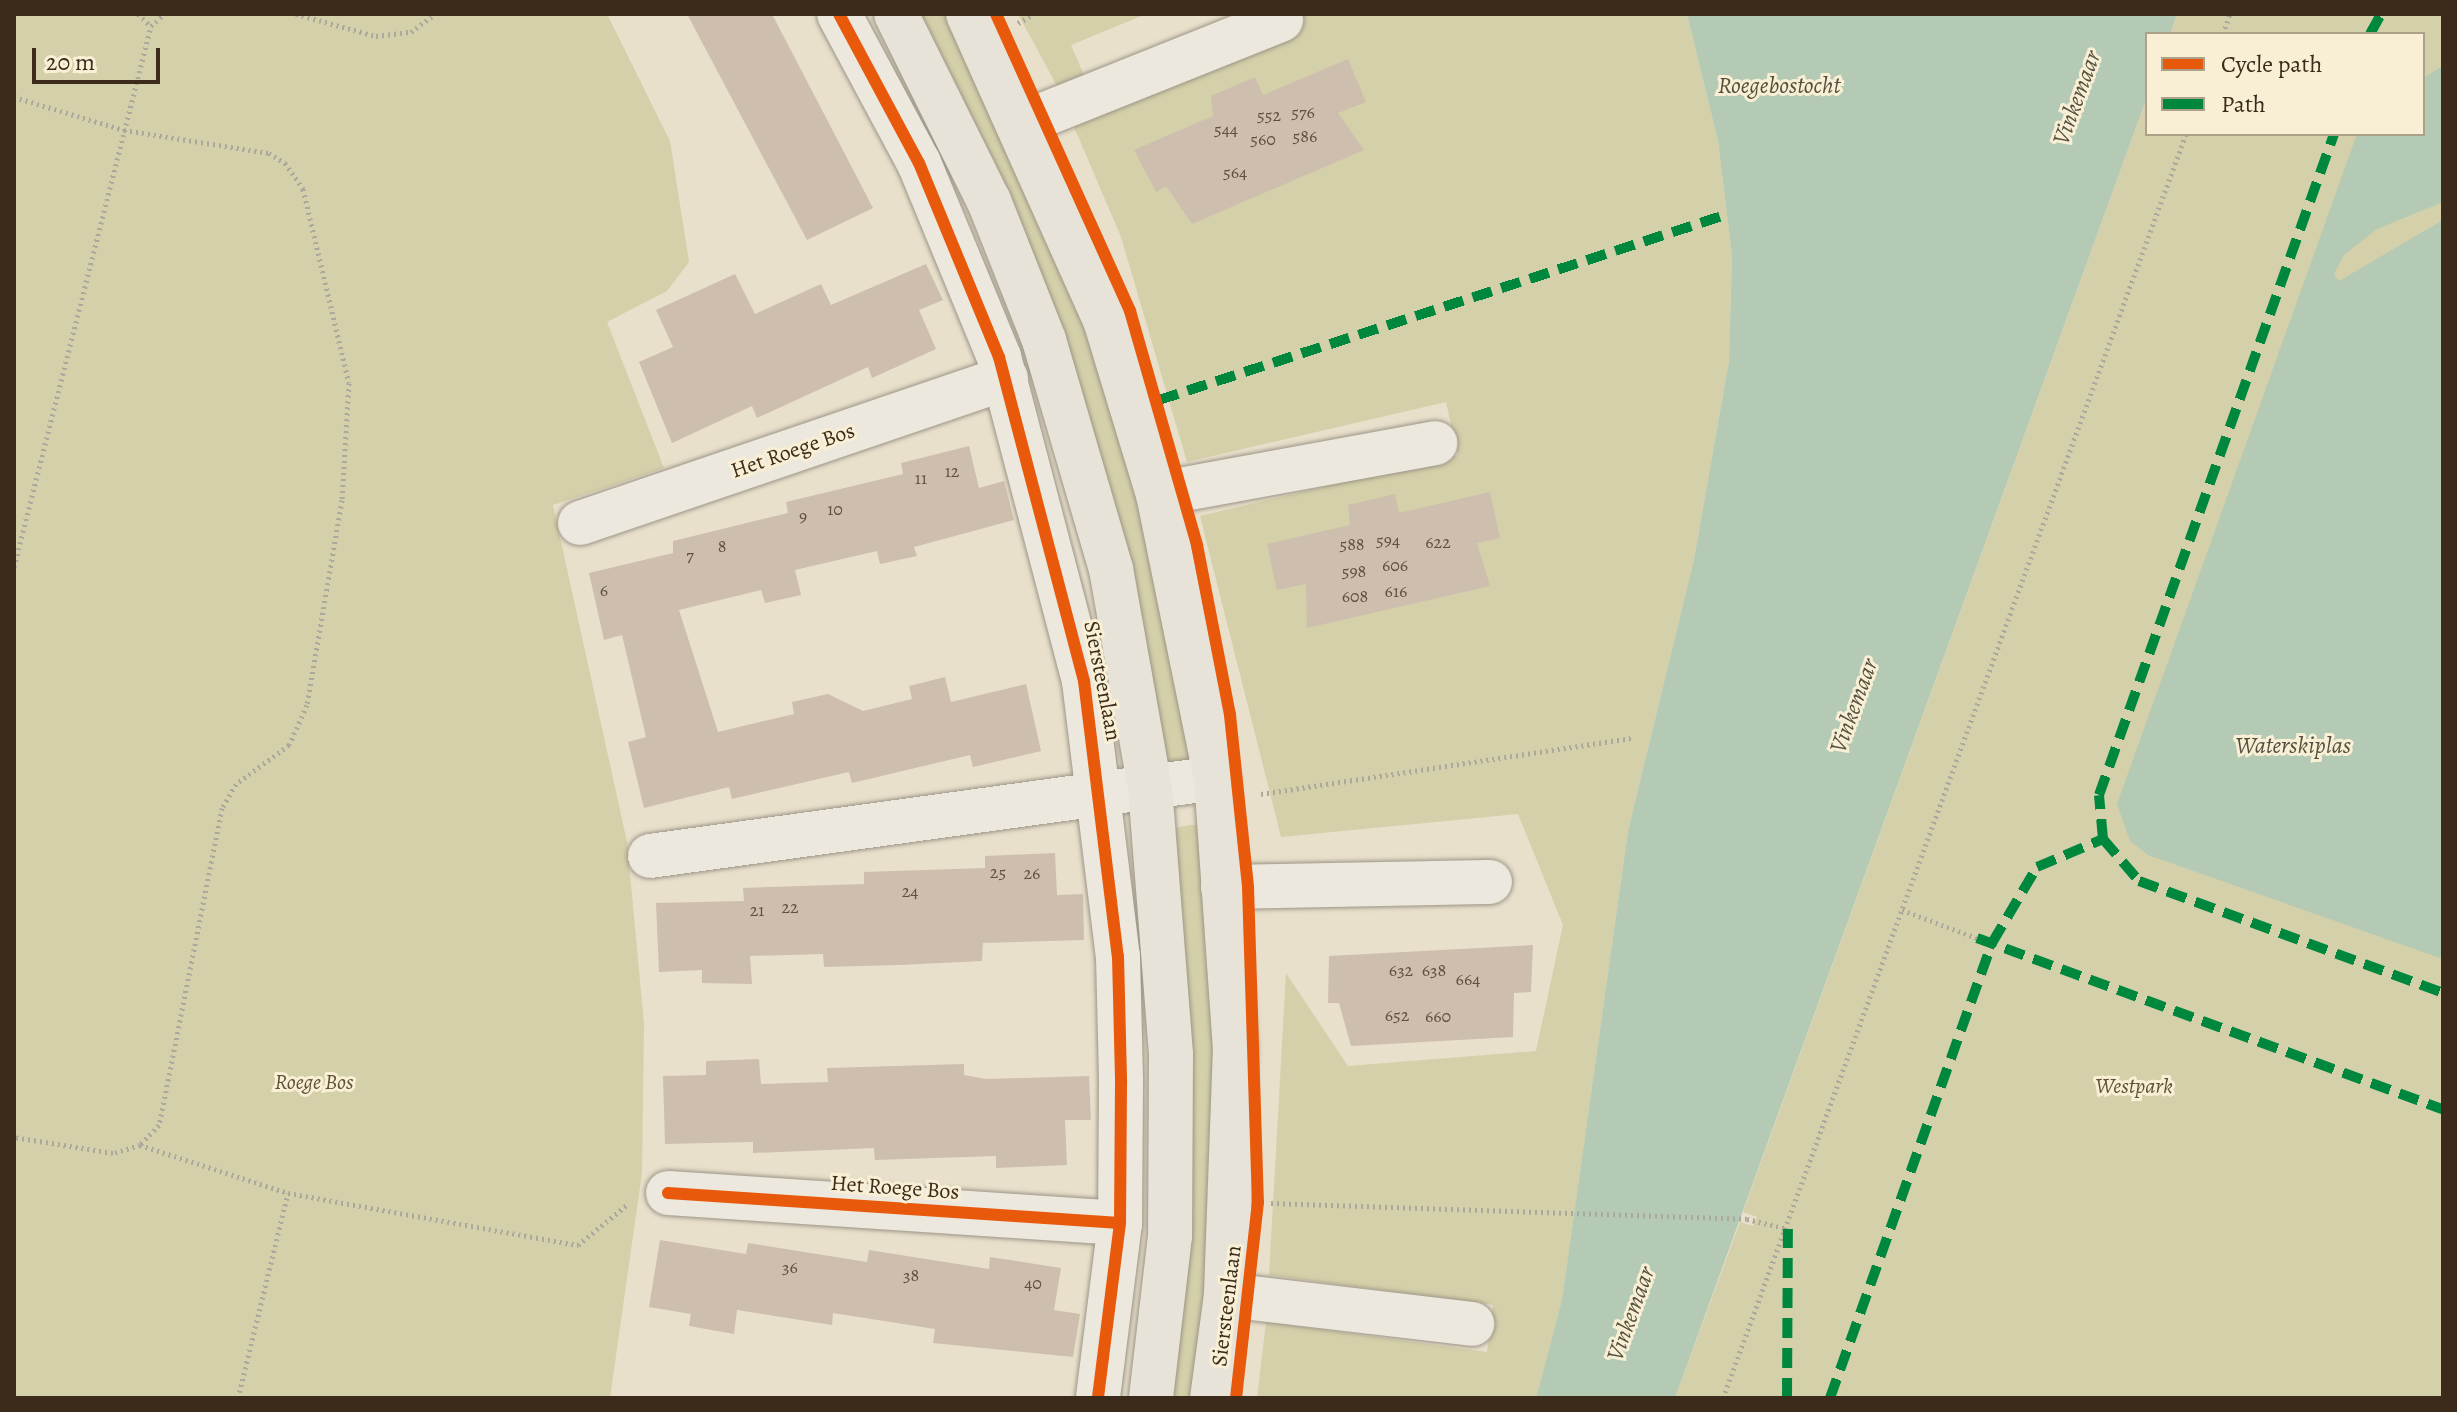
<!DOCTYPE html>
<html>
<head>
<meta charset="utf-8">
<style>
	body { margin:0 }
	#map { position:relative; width:2457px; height:1412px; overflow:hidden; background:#e8e0cb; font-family:Alegreya,serif }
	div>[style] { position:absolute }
	.green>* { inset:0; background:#d4d0a9 }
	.water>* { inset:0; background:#b4cab5 }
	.building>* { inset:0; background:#cebeae }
	.path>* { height:5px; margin-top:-2.5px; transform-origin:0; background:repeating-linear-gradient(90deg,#aca89e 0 2px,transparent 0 6px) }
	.roads { filter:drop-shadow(0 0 2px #9c9587) drop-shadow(0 0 2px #9c9587) }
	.minor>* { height:44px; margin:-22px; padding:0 22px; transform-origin:22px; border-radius:22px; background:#ece8dd }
	.major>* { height:44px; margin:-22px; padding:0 22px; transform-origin:22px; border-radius:22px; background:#e8e3d8 }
	.quiet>* { height:10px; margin-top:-5px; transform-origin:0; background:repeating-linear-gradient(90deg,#00873e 0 20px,transparent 0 30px) }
	.cycleway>* { height:12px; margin:-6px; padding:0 6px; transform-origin:6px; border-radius:6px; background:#e8590c }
	span { translate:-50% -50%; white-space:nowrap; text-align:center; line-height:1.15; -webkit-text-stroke:6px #f8efd5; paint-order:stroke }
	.number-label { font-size:18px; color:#605040 }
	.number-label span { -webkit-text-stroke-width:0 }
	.street-label { font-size:22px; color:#3c2b1b }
	.park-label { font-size:22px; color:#5e5138; font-style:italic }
	.water-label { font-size:24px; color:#54503f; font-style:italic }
	.frame { position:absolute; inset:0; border:16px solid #3c2b1b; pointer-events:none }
	.legend { position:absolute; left:2145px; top:32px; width:280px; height:104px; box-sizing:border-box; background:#f8efd5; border:2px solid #ada18b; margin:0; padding:10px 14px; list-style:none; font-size:24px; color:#3c2b1b }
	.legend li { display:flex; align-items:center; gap:16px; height:40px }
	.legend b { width:40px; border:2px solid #ada18b }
	.scale { position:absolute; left:32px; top:48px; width:128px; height:36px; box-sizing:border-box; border:4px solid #3c2b1b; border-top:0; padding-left:10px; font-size:24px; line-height:28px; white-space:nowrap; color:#3c2b1b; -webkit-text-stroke:6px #f8efd5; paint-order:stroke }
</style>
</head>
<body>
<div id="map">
	<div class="green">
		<i style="clip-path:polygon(14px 14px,607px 14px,670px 141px,689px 262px,667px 291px,607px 322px,664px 468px,553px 505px,627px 842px,644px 1024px,642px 1173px,610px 1398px,14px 1398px)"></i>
		<i style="clip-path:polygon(909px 14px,955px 14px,1107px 368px,1200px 755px,1180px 766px,1162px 761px,1156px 716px)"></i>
		<i style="clip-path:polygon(1018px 14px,1146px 14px,1071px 45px,1084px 75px,1057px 86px)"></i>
		<i style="clip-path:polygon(1294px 14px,1687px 14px,1718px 141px,1732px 256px,1729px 361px,1694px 559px,1628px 831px,1562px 1301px,1536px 1398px,1257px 1398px,1266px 1322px,1487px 1352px,1493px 1305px,1269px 1275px,1286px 973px,1348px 1066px,1536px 1051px,1563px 925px,1518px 814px,1281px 837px,1200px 516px,1458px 455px,1446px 402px,1187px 462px,1121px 237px,1074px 127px,1301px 33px)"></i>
		<i style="clip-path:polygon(2177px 14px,2443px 14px,2443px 1398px,1675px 1398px,1740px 1222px,1753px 1226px,1757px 1217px,1743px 1212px,2147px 97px,2147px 134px,2423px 134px,2423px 34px,2170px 34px)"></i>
		<i style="clip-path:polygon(1189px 825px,1198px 825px,1223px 1033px,1201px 1398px,1167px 1398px,1187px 1040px,1176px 828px)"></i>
	</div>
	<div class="water">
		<i style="clip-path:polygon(1687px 14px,2177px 14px,2170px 34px,2147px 34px,2147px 97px,1675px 1398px,1536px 1398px,1562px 1300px,1628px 831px,1694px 559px,1729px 361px,1732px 256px,1718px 141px)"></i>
		<i style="clip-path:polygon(2443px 66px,2443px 202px,2377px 229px,2344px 255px,2334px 274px,2339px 281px,2443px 220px,2443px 959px,2148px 855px,2130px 841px,2117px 804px,2357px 134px,2423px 134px,2423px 78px)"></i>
	</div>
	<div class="building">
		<i style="clip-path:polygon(687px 14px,772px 14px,873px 208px,807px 240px)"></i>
		<i style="clip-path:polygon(1348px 59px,1366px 102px,1338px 113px,1364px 150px,1192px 224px,1166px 186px,1156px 192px,1134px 150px,1213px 116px,1211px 96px,1255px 77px,1263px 95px)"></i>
		<i style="clip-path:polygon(926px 264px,943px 300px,919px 310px,936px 349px,872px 378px,868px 367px,757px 418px,752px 406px,672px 443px,639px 362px,673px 347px,656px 310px,735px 274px,755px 314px,821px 284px,831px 305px)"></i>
		<i style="clip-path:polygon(969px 446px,979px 488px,1004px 481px,1014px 520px,914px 547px,917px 556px,880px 564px,877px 551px,795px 570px,801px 595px,765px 603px,761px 590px,679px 610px,718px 732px,794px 714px,792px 702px,828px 694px,863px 711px,912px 699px,909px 686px,945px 677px,951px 702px,1026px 684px,1041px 751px,973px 767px,970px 755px,852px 783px,849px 772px,732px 799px,729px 787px,644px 808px,628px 742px,646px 737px,622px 635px,604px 640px,589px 573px,673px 553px,673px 541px,788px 513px,786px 502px,903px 474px,901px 463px)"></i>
		<i style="clip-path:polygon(1490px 492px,1500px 538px,1477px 543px,1490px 586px,1307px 628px,1306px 584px,1277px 590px,1267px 544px,1350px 525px,1348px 505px,1395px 494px,1399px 513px)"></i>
		<i style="clip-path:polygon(1055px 853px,1057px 895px,1083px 894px,1084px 940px,983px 943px,982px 961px,899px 965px,824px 967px,823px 954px,750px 956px,752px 984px,702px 983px,702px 970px,659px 972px,656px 903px,744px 901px,743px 888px,864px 884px,864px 872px,985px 868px,985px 856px)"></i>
		<i style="clip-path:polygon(1533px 945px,1531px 992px,1514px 993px,1513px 1037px,1351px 1046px,1339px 1003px,1328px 1003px,1329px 956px)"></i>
		<i style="clip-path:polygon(759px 1059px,761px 1084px,828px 1082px,827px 1068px,964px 1064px,964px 1075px,986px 1079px,1089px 1076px,1091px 1120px,1065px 1120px,1067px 1165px,996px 1168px,996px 1156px,875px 1160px,874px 1148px,753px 1153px,753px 1142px,665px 1144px,663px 1076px,706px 1075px,706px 1061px)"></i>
		<i style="clip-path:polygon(660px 1240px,746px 1254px,748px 1243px,867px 1262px,869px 1250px,989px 1269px,990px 1257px,1061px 1268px,1054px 1310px,1080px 1314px,1073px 1357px,933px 1343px,935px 1329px,833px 1313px,832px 1325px,737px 1310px,734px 1334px,689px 1326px,691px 1314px,649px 1307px)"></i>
	</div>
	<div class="path">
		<i style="left:138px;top:14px;width:18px;rotate:43deg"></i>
		<i style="left:296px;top:14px;width:83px;rotate:15.4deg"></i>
		<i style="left:376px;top:36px;width:35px;rotate:-7deg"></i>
		<i style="left:411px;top:32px;width:30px;rotate:-37deg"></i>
		<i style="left:1018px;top:23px;width:18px;rotate:-29deg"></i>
		<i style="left:2223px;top:34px;width:21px;rotate:-71deg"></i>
		<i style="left:14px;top:97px;width:115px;rotate:16.7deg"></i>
		<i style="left:124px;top:130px;width:147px;rotate:9deg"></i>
		<i style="left:269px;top:153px;width:19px;rotate:32deg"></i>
		<i style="left:285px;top:163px;width:32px;rotate:55deg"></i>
		<i style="left:303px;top:189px;width:199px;rotate:76.7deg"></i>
		<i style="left:349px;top:383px;width:117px;rotate:93.4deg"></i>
		<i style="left:342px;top:500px;width:208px;rotate:99.7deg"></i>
		<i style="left:307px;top:705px;width:44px;rotate:114.2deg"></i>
		<i style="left:289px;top:745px;width:66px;rotate:143.7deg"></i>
		<i style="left:236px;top:784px;width:28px;rotate:120deg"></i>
		<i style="left:222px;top:808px;width:323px;rotate:101.2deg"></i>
		<i style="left:159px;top:1125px;width:28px;rotate:134deg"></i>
		<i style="left:140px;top:1145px;width:28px;rotate:163deg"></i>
		<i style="left:113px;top:1153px;width:100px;rotate:-170.8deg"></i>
		<i style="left:14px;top:567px;width:558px;rotate:-75.79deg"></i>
		<i style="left:151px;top:26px;width:18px;rotate:-43deg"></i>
		<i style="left:1261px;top:794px;width:375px;rotate:-8.6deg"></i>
		<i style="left:1902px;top:910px;width:80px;rotate:20.5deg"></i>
		<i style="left:140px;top:1145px;width:156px;rotate:18deg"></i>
		<i style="left:288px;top:1193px;width:295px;rotate:10.2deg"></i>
		<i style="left:578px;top:1245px;width:65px;rotate:-39.4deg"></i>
		<i style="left:1271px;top:1203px;width:476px;rotate:1.9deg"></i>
		<i style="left:1747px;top:1219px;width:42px;rotate:13.7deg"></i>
		<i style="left:238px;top:1398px;width:211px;rotate:-76.3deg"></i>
		<i style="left:1723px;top:1398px;width:1346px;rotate:-69.88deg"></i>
	</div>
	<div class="roads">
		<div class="minor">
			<i style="left:839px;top:14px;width:169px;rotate:61.8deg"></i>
			<i style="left:919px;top:163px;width:210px;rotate:67.6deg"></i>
			<i style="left:999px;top:357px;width:335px;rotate:75.3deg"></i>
			<i style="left:1084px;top:681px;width:277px;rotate:83deg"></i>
			<i style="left:1118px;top:956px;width:127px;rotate:88.6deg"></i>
			<i style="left:1121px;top:1083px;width:140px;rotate:90.4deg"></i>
			<i style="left:1120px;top:1223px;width:176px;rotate:97.2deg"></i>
			<i style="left:1023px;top:123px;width:278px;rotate:-21.8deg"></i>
			<i style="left:1158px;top:494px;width:282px;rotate:-10.4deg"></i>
			<i style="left:580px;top:523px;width:450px;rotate:-18.8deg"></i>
			<i style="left:650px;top:856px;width:571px;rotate:-7.85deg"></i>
			<i style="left:1223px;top:887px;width:267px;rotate:-1.1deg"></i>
			<i style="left:668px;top:1193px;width:453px;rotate:3.8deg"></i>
			<i style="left:1226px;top:1295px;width:248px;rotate:6.7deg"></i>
		</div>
		<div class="major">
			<i style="left:896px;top:14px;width:209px;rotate:63.6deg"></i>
			<i style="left:989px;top:201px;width:149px;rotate:68.4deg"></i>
			<i style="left:1044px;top:340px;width:239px;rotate:73.7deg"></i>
			<i style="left:1111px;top:569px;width:221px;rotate:79.9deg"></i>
			<i style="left:1150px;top:787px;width:269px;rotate:85.5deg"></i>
			<i style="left:1171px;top:1055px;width:181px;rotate:90.3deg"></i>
			<i style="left:1170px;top:1236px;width:163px;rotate:96.7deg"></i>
			<i style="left:968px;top:14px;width:335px;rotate:65.9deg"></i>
			<i style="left:1105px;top:320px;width:182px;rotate:73.1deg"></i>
			<i style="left:1158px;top:494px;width:290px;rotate:78.5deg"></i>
			<i style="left:1216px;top:778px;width:270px;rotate:86deg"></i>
			<i style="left:1235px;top:1047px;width:248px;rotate:92.1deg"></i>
			<i style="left:1226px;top:1295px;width:104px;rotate:97.7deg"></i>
		</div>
	</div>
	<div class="quiet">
		<i style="left:2370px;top:34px;width:23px;rotate:-61deg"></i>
		<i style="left:1159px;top:400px;width:592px;rotate:-18.1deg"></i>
		<i style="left:2103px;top:839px;width:44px;rotate:-95.2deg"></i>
		<i style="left:2099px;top:795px;width:702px;rotate:-70.43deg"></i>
		<i style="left:1977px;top:938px;width:496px;rotate:20.2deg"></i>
		<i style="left:1787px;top:1398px;width:169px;rotate:-89.7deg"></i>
		<i style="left:1830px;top:1398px;width:483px;rotate:-70.4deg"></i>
		<i style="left:1992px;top:943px;width:88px;rotate:-59.4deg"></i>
		<i style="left:2037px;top:867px;width:72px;rotate:-23deg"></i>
		<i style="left:2103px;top:839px;width:55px;rotate:49.4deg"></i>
		<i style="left:2139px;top:881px;width:324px;rotate:20.2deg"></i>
	</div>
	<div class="cycleway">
		<i style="left:839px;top:14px;width:169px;rotate:61.8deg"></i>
		<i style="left:919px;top:163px;width:210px;rotate:67.6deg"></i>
		<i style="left:999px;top:357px;width:335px;rotate:75.3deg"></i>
		<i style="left:1084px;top:681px;width:277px;rotate:83deg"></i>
		<i style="left:1118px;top:956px;width:127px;rotate:88.6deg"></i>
		<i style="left:1121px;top:1083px;width:140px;rotate:90.4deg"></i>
		<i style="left:1120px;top:1223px;width:176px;rotate:97.2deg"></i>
		<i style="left:996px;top:14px;width:326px;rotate:65.7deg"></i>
		<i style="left:1130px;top:311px;width:243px;rotate:74deg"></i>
		<i style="left:1197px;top:545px;width:173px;rotate:79deg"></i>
		<i style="left:1230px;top:715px;width:173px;rotate:84deg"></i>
		<i style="left:1248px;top:887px;width:315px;rotate:88.2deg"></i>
		<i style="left:1258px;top:1202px;width:197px;rotate:96.4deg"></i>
		<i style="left:668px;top:1193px;width:453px;rotate:3.8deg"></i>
	</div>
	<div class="number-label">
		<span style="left:1303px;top:112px">576</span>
		<span style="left:1269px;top:115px">552</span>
		<span style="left:1226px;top:129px">544</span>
		<span style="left:1305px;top:136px">586</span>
		<span style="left:1263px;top:139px">560</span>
		<span style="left:1235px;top:172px">564</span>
		<span style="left:952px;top:471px">12</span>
		<span style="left:921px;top:478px">11</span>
		<span style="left:835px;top:509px">10</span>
		<span style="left:803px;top:516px">9</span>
		<span style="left:1388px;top:540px">594</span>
		<span style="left:1438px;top:542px">622</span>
		<span style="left:1352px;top:544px">588</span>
		<span style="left:722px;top:546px">8</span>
		<span style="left:690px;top:555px">7</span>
		<span style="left:1395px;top:565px">606</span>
		<span style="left:1354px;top:571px">598</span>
		<span style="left:604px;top:590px">6</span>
		<span style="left:1396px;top:591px">616</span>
		<span style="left:1355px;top:596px">608</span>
		<span style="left:998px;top:872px">25</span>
		<span style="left:1032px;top:873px">26</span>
		<span style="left:910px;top:891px">24</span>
		<span style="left:790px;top:907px">22</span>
		<span style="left:757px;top:910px">21</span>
		<span style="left:1401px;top:970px">632</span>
		<span style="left:1434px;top:970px">638</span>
		<span style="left:1468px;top:979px">664</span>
		<span style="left:1397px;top:1015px">652</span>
		<span style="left:1438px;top:1016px">660</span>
		<span style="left:790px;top:1267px">36</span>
		<span style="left:911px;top:1275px">38</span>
		<span style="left:1033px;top:1283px">40</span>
	</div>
	<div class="street-label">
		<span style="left:793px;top:451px;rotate:-19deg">Het Roege Bos</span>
		<span style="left:1102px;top:681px;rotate:79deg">Siersteenlaan</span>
		<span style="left:895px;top:1188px;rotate:4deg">Het Roege Bos</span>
		<span style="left:1227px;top:1306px;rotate:-83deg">Siersteenlaan</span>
	</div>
	<div class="park-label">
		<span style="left:314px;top:1083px">Roege Bos</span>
		<span style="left:2134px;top:1087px">Westpark</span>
	</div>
	<div class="water-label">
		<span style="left:1779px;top:86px">Roegebostocht</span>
		<span style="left:2077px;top:98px;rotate:-70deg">Vinkemaar</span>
		<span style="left:1854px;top:706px;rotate:-70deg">Vinkemaar</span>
		<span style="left:2293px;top:746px">Waterskiplas</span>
		<span style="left:1631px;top:1314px;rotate:-70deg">Vinkemaar</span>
	</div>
	<div class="frame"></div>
	<ul class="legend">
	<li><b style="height:10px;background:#e8590c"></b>Cycle path</li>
	<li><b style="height:10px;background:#00873e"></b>Path</li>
	</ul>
	<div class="scale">20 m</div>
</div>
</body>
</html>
